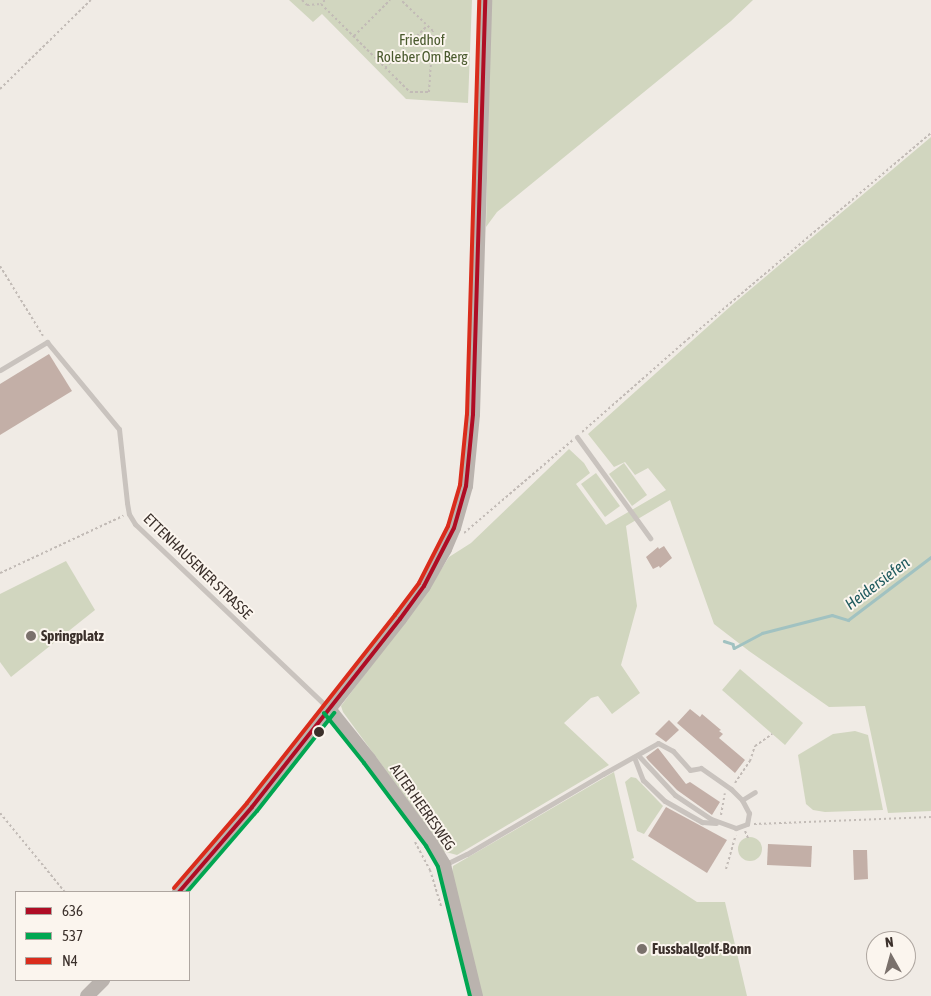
<!DOCTYPE html>
<html>
<head>
<meta charset="utf-8">
<style>
	body { margin:0 }
	#map { position:relative; width:931px; height:996px; overflow:hidden; background:#f0ebe5; font-family:"Asap Condensed",sans-serif }
	div>[style] { position:absolute }
	.green>* { inset:0; background:#d1d6bf }
	.round { border-radius:50% }
	.stream>* { height:2.5px; margin:-1.25px; padding:0 1.25px; transform-origin:1.25px; border-radius:1.25px; background:#a1c2c1 }
	.building>* { inset:0; background:#c3afa7 }
	.path>* { height:2px; margin-top:-1px; transform-origin:0; background:repeating-linear-gradient(90deg,#c2bbb6 0 2.5px,transparent 0 5px) }
	.lane>* { height:5px; margin:-2.5px; padding:0 2.5px; transform-origin:2.5px; border-radius:2.5px; background:#c9c3be }
	.secondary>* { height:14px; margin:-7px; padding:0 7px; transform-origin:7px; border-radius:7px; background:#bab3ae }
	.bus-1>* { height:4px; margin:-2px; padding:0 2px; transform-origin:2px; border-radius:2px; background:#af0d25 }
	.bus-2>* { height:4px; margin:-2px; padding:0 2px; transform-origin:2px; border-radius:2px; background:#00a651 }
	.bus-3>* { height:4px; margin:-2px; padding:0 2px; transform-origin:2px; border-radius:2px; background:#da2c1c }
	.dots>* { width:14px; height:14px; translate:-50% -50%; box-sizing:border-box; border:2px solid #fbf5ee; border-radius:50% }
	span { translate:-50% -50%; white-space:nowrap; text-align:center; line-height:1.15; -webkit-text-stroke:4px #fbf5ee; paint-order:stroke }
	.park-label { font-size:15px; color:#4a5a2e }
	.street-label { font-size:15px; color:#3b302b }
	.poi-label { font-size:15px; color:#3b302b; font-weight:700 }
	.left { translate:0 -50%; text-align:left }
	.water-label { font-size:16px; color:#1f5a5e; font-style:italic }
	.legend { position:absolute; left:15px; top:891px; width:175px; height:90px; box-sizing:border-box; background:#fbf5ee; border:1px solid #aea6a0; margin:0; padding:6px 9px; list-style:none; font-size:15px; color:#3b302b }
	.legend li { display:flex; align-items:center; gap:10px; height:25px }
	.legend b { width:25px; border:1px solid #aea6a0 }
	.north { position:absolute; left:866px; top:931px; width:50px; height:50px; box-sizing:border-box; background:#fbf5ee; border:1px solid #aea6a0; border-radius:50%; rotate:353deg; font-size:14px; font-weight:700; line-height:20px; text-align:center; color:#3b302b }
	.north::after { content:''; display:block; margin:auto; width:18px; height:22px; background:#7a716c; clip-path:polygon(50% 0,100% 100%,50% 72%,0 100%) }
</style>
</head>
<body>
<div id="map">
	<div class="green">
		<i style="clip-path:polygon(289px 0,472px 0,468px 103px,406px 99px,322px 14px,313px 22px)"></i>
		<i style="clip-path:polygon(491px 0,753px 0,731px 21px,497px 212px,486px 227px)"></i>
		<i style="clip-path:polygon(931px 137px,931px 811px,888px 813px,865px 706px,829px 707px,749px 651px,714px 624px,670px 500px,626px 526px,637px 606px,621px 665px,640px 693px,612px 714px,598px 696px,591px 698px,564px 723px,609px 765px,457px 855px,442px 851px,437px 840px,343px 712px,341px 706px,430px 587px,449px 557px,471px 543px,569px 449px,584px 463px,590px 473px,576px 484px,606px 525px,666px 490px,648px 468px,635px 475px,625px 462px,614px 467px,588px 434px,732px 305px)"></i>
		<i style="clip-path:polygon(624px 463px,647px 495px,632px 506px,609px 474px)"></i>
		<i style="clip-path:polygon(596px 473px,620px 506px,605px 517px,581px 484px)"></i>
		<i style="clip-path:polygon(66px 561px,95px 610px,11px 677px,0 662px,0 594px)"></i>
		<i style="clip-path:polygon(740px 669px,803px 723px,785px 745px,722px 690px)"></i>
		<i style="clip-path:polygon(855px 731px,868px 735px,883px 810px,825px 812px,813px 810px,806px 804px,798px 755px,833px 734px)"></i>
		<i style="clip-path:polygon(614px 772px,634px 858px,631px 859px,697px 902px,725px 902px,747px 996px,479px 996px,451px 879px,453px 866px)"></i>
		<i style="clip-path:polygon(631px 777px,636px 778px,663px 806px,644px 834px,637px 831px,625px 782px)"></i>
		<i class="round" style="left:738px;top:837px;width:24px;height:24px"></i>
	</div>
	<div class="stream">
		<i style="left:724px;top:641px;width:9px;rotate:18deg"></i>
		<i style="left:733px;top:644px;width:4px;rotate:76deg"></i>
		<i style="left:734px;top:648px;width:32px;rotate:-28deg"></i>
		<i style="left:762px;top:633px;width:72px;rotate:-14.4deg"></i>
		<i style="left:832px;top:615px;width:17px;rotate:17deg"></i>
		<i style="left:848px;top:620px;width:104px;rotate:-37.2deg"></i>
	</div>
	<div class="building">
		<i style="clip-path:polygon(49px 354px,72px 391px,0 435px,0 384px)"></i>
		<i style="clip-path:polygon(664px 546px,672px 558px,660px 568px,659px 566px,653px 569px,646px 557px,658px 547px,659px 549px)"></i>
		<i style="clip-path:polygon(690px 709px,700px 717px,702px 714px,721px 730px,719px 731px,723px 734px,719px 738px,745px 760px,735px 773px,677px 723px)"></i>
		<i style="clip-path:polygon(669px 720px,679px 730px,666px 742px,655px 734px)"></i>
		<i style="clip-path:polygon(658px 748px,686px 784px,690px 782px,720px 802px,712px 815px,677px 790px,648px 760px,646px 757px)"></i>
		<i style="clip-path:polygon(666px 807px,727px 840px,707px 873px,648px 836px)"></i>
		<i style="clip-path:polygon(768px 844px,812px 846px,811px 867px,767px 865px)"></i>
		<i style="clip-path:polygon(853px 850px,867px 850px,868px 879px,854px 880px)"></i>
	</div>
	<div class="path">
		<i style="left:302px;top:0;width:7px;rotate:45deg"></i>
		<i style="left:307px;top:5px;width:14px;rotate:-4deg"></i>
		<i style="left:325px;top:0;width:6px;rotate:135deg"></i>
		<i style="left:321px;top:4px;width:125px;rotate:44.7deg"></i>
		<i style="left:410px;top:92px;width:19px"></i>
		<i style="left:429px;top:92px;width:61px;rotate:-86.2deg"></i>
		<i style="left:433px;top:31px;width:45px;rotate:-135.9deg"></i>
		<i style="left:354px;top:36px;width:51px;rotate:-45deg"></i>
		<i style="left:385px;top:68px;width:59px;rotate:-45deg"></i>
		<i style="left:0;top:89px;width:127px;rotate:-44.4deg"></i>
		<i style="left:0;top:266px;width:82px;rotate:58.4deg"></i>
		<i style="left:582px;top:432px;width:141px;rotate:-41.3deg"></i>
		<i style="left:688px;top:339px;width:319px;rotate:-40.3deg"></i>
		<i style="left:464px;top:533px;width:143px;rotate:-40.5deg"></i>
		<i style="left:0;top:573px;width:136px;rotate:-24.9deg"></i>
		<i style="left:735px;top:783px;width:27px;rotate:-56deg"></i>
		<i style="left:750px;top:761px;width:16px;rotate:-72deg"></i>
		<i style="left:755px;top:746px;width:21px;rotate:-35deg"></i>
		<i style="left:0;top:813px;width:102px;rotate:50.6deg"></i>
		<i style="left:721px;top:815px;width:22px;rotate:-80deg"></i>
		<i style="left:754px;top:824px;width:177px;rotate:-2.3deg"></i>
		<i style="left:745px;top:831px;width:8px;rotate:67deg"></i>
		<i style="left:415px;top:842px;width:32px;rotate:62deg"></i>
		<i style="left:430px;top:870px;width:38px;rotate:73deg"></i>
		<i style="left:726px;top:869px;width:35px;rotate:-74deg"></i>
	</div>
	<div class="lane">
		<i style="left:0;top:370px;width:55px;rotate:-30.8deg"></i>
		<i style="left:47px;top:342px;width:113px;rotate:50.4deg"></i>
		<i style="left:119px;top:429px;width:74px;rotate:83.8deg"></i>
		<i style="left:127px;top:503px;width:11px;rotate:80deg"></i>
		<i style="left:129px;top:514px;width:12px;rotate:59deg"></i>
		<i style="left:135px;top:524px;width:268px;rotate:43.6deg"></i>
		<i style="left:577px;top:437px;width:125px;rotate:54.1deg"></i>
		<i style="left:634px;top:757px;width:25px;rotate:69deg"></i>
		<i style="left:643px;top:780px;width:30px;rotate:44deg"></i>
		<i style="left:665px;top:801px;width:43px;rotate:29.6deg"></i>
		<i style="left:702px;top:822px;width:14px;rotate:4deg"></i>
		<i style="left:742px;top:800px;width:15px;rotate:-32deg"></i>
		<i style="left:444px;top:865px;width:25px;rotate:-26deg"></i>
		<i style="left:467px;top:854px;width:158px;rotate:-30.5deg"></i>
		<i style="left:603px;top:774px;width:63px;rotate:-29.4deg"></i>
		<i style="left:658px;top:743px;width:17px;rotate:28deg"></i>
		<i style="left:673px;top:751px;width:25px;rotate:48deg"></i>
		<i style="left:690px;top:770px;width:11px;rotate:-10deg"></i>
		<i style="left:701px;top:768px;width:37px;rotate:35deg"></i>
		<i style="left:731px;top:789px;width:16px;rotate:45deg"></i>
		<i style="left:742px;top:800px;width:15px;rotate:62deg"></i>
		<i style="left:749px;top:813px;width:11px;rotate:100deg"></i>
		<i style="left:747px;top:824px;width:12px;rotate:160deg"></i>
		<i style="left:736px;top:828px;width:27px;rotate:-160deg"></i>
		<i style="left:711px;top:819px;width:43px;rotate:-146.3deg"></i>
		<i style="left:675px;top:795px;width:54px;rotate:-132.8deg"></i>
	</div>
	<div class="secondary">
		<i style="left:329px;top:709px;width:64px;rotate:51.3deg"></i>
		<i style="left:369px;top:759px;width:104px;rotate:53.6deg"></i>
		<i style="left:431px;top:843px;width:26px;rotate:59deg"></i>
		<i style="left:444px;top:865px;width:135px;rotate:76.3deg"></i>
		<i style="left:179px;top:892px;width:112px;rotate:-49.3deg"></i>
		<i style="left:252px;top:807px;width:239px;rotate:-51.8deg"></i>
		<i style="left:400px;top:619px;width:41px;rotate:-54deg"></i>
		<i style="left:424px;top:586px;width:43px;rotate:-60.4deg"></i>
		<i style="left:445px;top:549px;width:23px;rotate:-67deg"></i>
		<i style="left:454px;top:528px;width:44px;rotate:-74.1deg"></i>
		<i style="left:466px;top:486px;width:72px;rotate:-84.4deg"></i>
		<i style="left:473px;top:414px;width:414px;rotate:-88.3deg"></i>
		<i style="left:87px;top:996px;width:23px;rotate:-45deg"></i>
	</div>
	<div class="bus-1">
		<i style="left:179px;top:892px;width:112px;rotate:-49.3deg"></i>
		<i style="left:252px;top:807px;width:239px;rotate:-51.8deg"></i>
		<i style="left:400px;top:619px;width:41px;rotate:-54deg"></i>
		<i style="left:424px;top:586px;width:65px;rotate:-62.7deg"></i>
		<i style="left:454px;top:528px;width:44px;rotate:-74.1deg"></i>
		<i style="left:466px;top:486px;width:72px;rotate:-84.4deg"></i>
		<i style="left:473px;top:414px;width:414px;rotate:-88.3deg"></i>
	</div>
	<div class="bus-2">
		<i style="left:324px;top:713px;width:64px;rotate:51.3deg"></i>
		<i style="left:364px;top:763px;width:104px;rotate:53.2deg"></i>
		<i style="left:426px;top:846px;width:24px;rotate:60deg"></i>
		<i style="left:438px;top:867px;width:133px;rotate:76.1deg"></i>
		<i style="left:187px;top:892px;width:107px;rotate:-49.2deg"></i>
		<i style="left:257px;top:811px;width:125px;rotate:-51.8deg"></i>
	</div>
	<div class="bus-3">
		<i style="left:174px;top:888px;width:112px;rotate:-49.3deg"></i>
		<i style="left:247px;top:803px;width:239px;rotate:-51.8deg"></i>
		<i style="left:395px;top:615px;width:40px;rotate:-53deg"></i>
		<i style="left:419px;top:583px;width:64px;rotate:-63deg"></i>
		<i style="left:448px;top:526px;width:43px;rotate:-73.7deg"></i>
		<i style="left:460px;top:485px;width:71px;rotate:-84.4deg"></i>
		<i style="left:467px;top:414px;width:414px;rotate:-88.3deg"></i>
	</div>
	<div class="dots">
		<i style="left:31px;top:636px;background:#7a716c"></i>
		<i style="left:319px;top:732px;background:#3b302b"></i>
		<i style="left:642px;top:949px;background:#7a716c"></i>
	</div>
	<div class="park-label">
		<span style="left:422px;top:48px">Friedhof<br>Roleber Om Berg</span>
	</div>
	<div class="street-label">
		<span style="left:198px;top:566px;rotate:44deg">ETTENHAUSENER STRASSE</span>
		<span style="left:423px;top:807px;rotate:55deg">ALTER HEERESWEG</span>
	</div>
	<div class="poi-label">
		<span class="left" style="left:41px;top:636px">Springplatz</span>
		<span class="left" style="left:652px;top:949px">Fussballgolf-Bonn</span>
	</div>
	<div class="water-label">
		<span style="left:877px;top:583px;rotate:-37deg">Heidersiefen</span>
	</div>
	<ul class="legend">
	<li><b style="height:6px;background:#af0d25"></b>636</li>
	<li><b style="height:6px;background:#00a651"></b>537</li>
	<li><b style="height:6px;background:#da2c1c"></b>N4</li>
	</ul>
	<div class="north">N</div>
</div>
</body>
</html>
